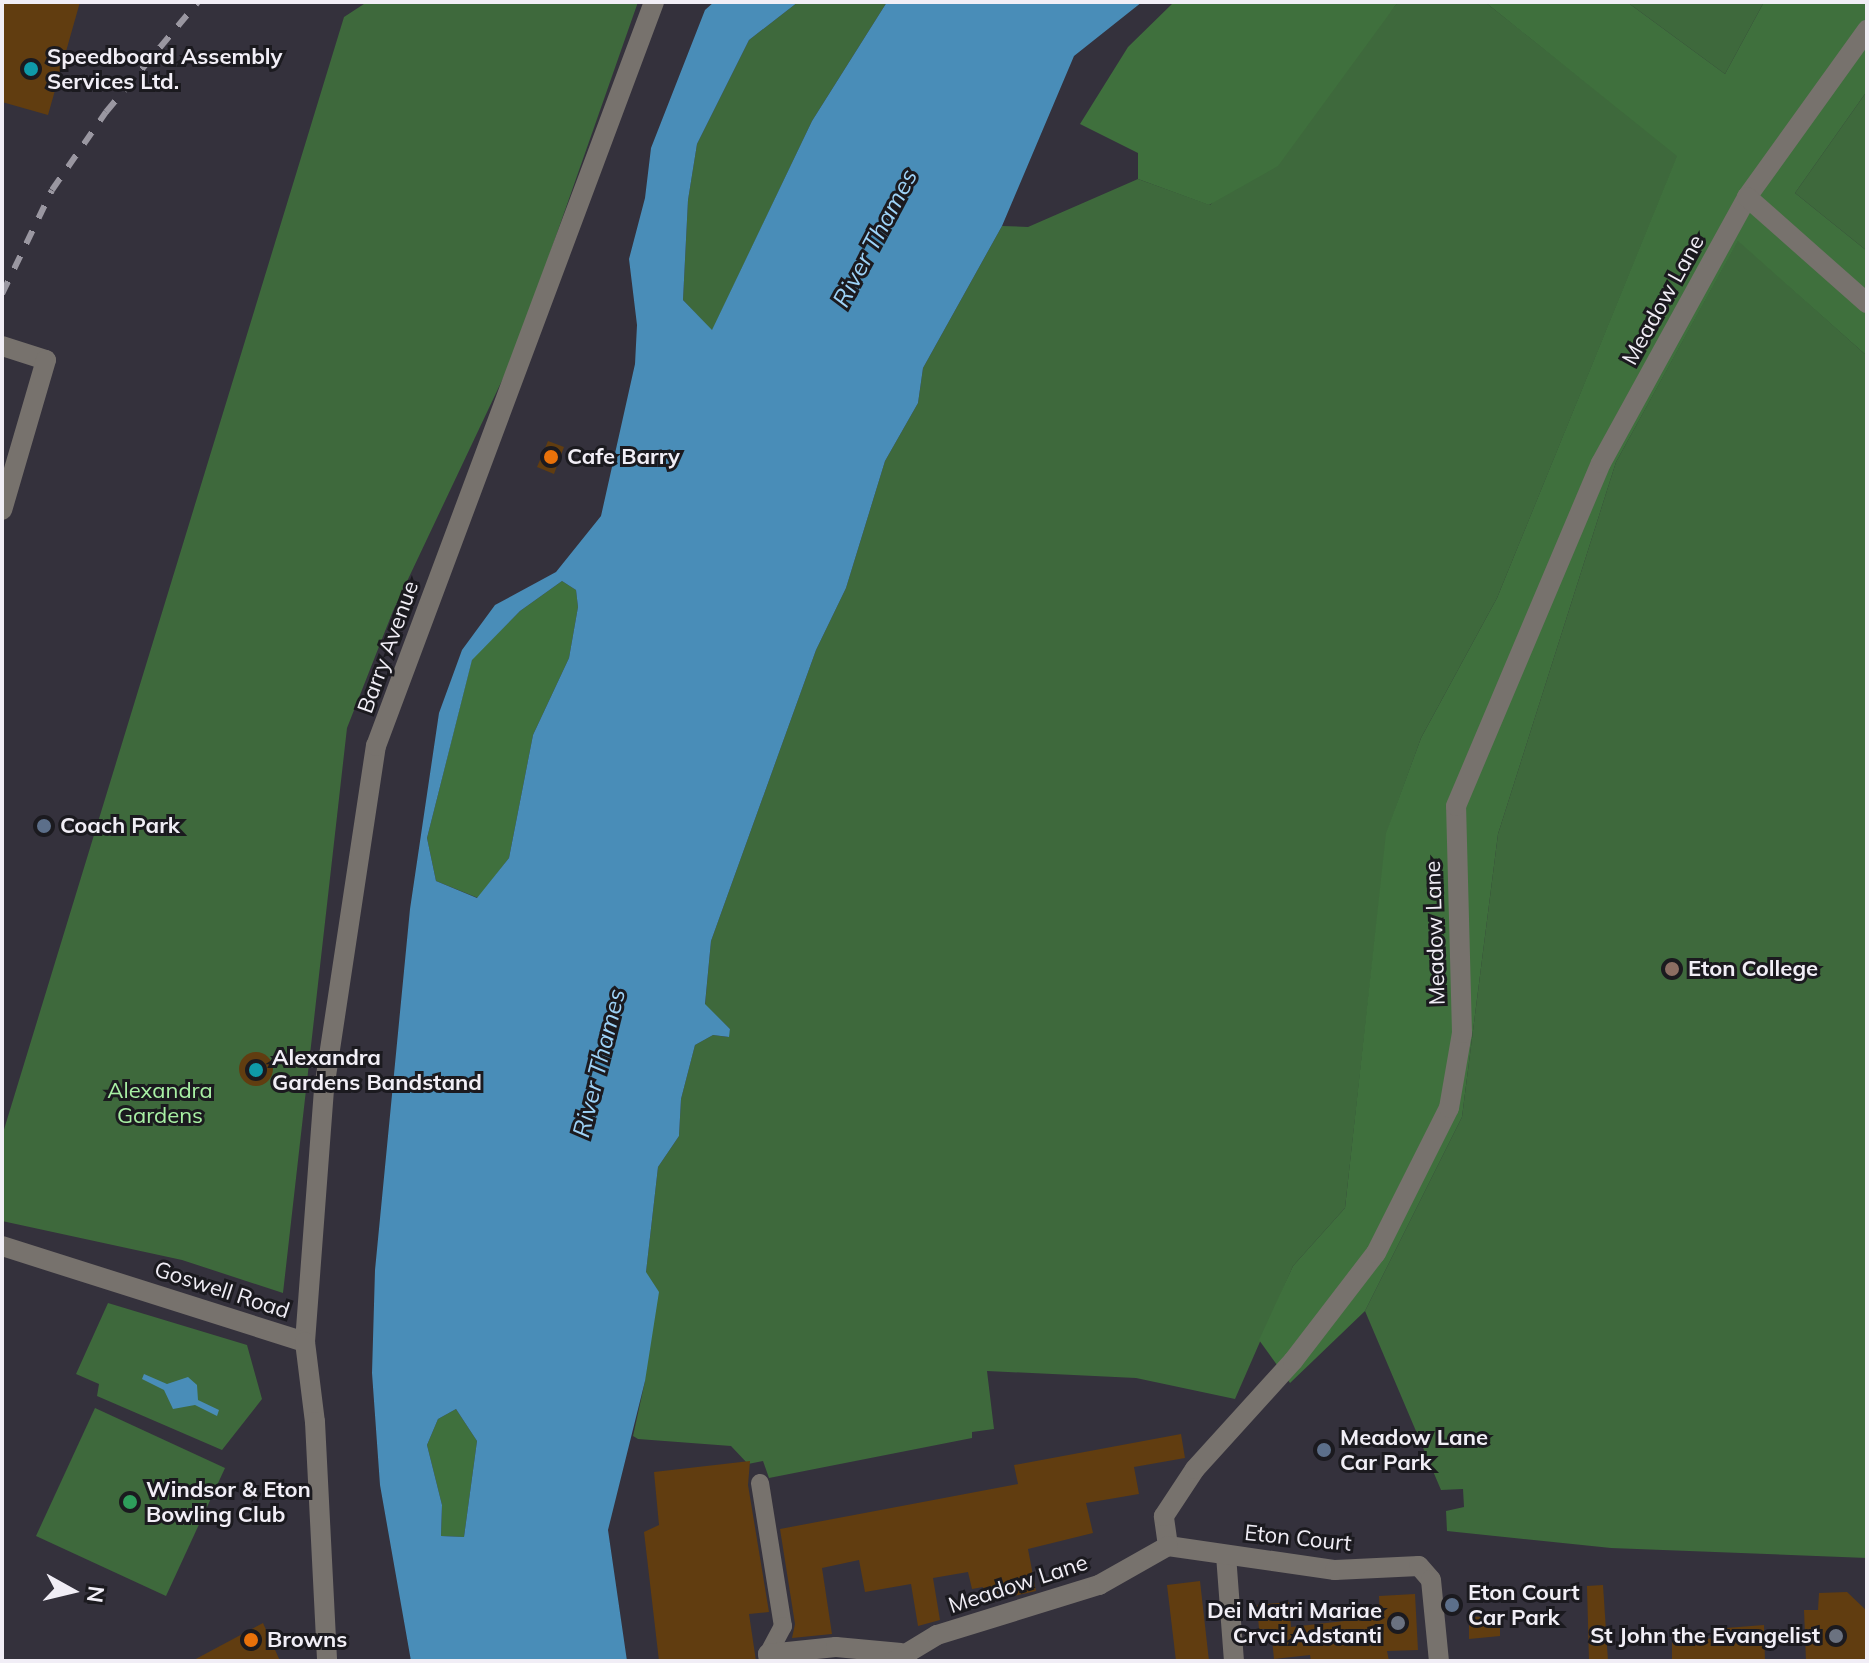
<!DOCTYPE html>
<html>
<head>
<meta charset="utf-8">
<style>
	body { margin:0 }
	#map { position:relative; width:1869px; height:1663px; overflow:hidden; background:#34313c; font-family:Mulish,sans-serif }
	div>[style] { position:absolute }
	.green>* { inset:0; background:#3e693c }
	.forest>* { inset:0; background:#3f703d }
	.water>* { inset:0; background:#498db8 }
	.building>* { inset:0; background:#613d10 }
	.round { border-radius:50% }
	.pedestrian>* { height:18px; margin:-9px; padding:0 9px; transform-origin:9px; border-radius:9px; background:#77726d }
	.minor>* { height:20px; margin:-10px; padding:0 10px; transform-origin:10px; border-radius:10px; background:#77726d }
	.tertiary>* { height:20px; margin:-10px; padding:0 10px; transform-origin:10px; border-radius:10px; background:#77726d }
	.rail>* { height:6px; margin-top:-3px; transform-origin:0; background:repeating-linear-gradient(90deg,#9a97a1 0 14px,transparent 0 28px) }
	.dots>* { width:22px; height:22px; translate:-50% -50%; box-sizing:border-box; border:4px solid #1b1a1f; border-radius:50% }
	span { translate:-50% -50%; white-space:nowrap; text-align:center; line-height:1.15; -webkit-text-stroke:6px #1b1a1f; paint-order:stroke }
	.poi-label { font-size:22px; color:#f1eef6; font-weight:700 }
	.left { translate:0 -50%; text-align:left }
	.right { translate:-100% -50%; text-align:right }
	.street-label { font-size:22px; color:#f1eef6 }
	.park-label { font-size:22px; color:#a8f0a4 }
	.water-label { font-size:24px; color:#9ed3f8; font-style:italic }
	.frame { position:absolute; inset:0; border:4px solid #f1eef6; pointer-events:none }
	.north { position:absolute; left:32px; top:1551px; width:80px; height:80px; -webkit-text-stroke:6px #1b1a1f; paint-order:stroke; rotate:98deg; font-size:22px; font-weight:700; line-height:32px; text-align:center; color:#f1eef6 }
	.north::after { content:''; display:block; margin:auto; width:28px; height:36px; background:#f1eef6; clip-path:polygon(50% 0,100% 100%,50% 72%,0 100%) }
</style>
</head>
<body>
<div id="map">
	<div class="green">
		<i style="clip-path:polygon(367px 2px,638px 2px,515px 353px,393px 611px,347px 728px,283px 1293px,182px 1260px,2px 1221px,2px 1136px,344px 17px)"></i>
		<i style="clip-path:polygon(798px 2px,887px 2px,812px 121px,712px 331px,683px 300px,688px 200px,697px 144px,749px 40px)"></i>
		<i style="clip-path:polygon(1398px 2px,1485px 2px,1678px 155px,1497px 598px,1421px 738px,1387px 832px,1345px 1208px,1293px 1266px,1235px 1399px,1136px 1378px,987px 1371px,994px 1429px,972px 1432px,972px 1438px,769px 1478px,763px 1461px,748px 1464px,731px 1446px,638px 1439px,633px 1436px,645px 1381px,646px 1272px,658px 1167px,679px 1136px,681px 1099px,695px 1045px,713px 1035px,728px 1037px,730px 1029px,705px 1005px,711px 941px,816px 650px,846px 588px,885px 461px,918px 403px,923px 368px,1002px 226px,1028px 227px,1138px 179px,1210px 205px,1347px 66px)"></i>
		<i style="clip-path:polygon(1627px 2px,1764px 2px,1725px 74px)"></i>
		<i style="clip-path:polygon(1867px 91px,1867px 251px,1795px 193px)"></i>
		<i style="clip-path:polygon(1738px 240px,1867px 356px,1867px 1558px,1611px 1548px,1447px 1531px,1446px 1511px,1464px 1507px,1463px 1489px,1441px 1490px,1365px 1311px,1462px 1117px,1498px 834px,1616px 462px)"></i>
		<i style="clip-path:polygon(108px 1303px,247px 1345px,262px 1399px,222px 1450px,97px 1396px,99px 1384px,76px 1374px)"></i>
		<i style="clip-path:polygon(95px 1408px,225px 1468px,166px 1596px,36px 1536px)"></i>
	</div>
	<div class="forest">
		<i style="clip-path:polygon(1174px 2px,1398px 2px,1278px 166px,1209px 205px,1138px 179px,1138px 153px,1080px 124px,1128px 47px)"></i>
		<i style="clip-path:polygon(1485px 2px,1627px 2px,1725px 74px,1764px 2px,1867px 2px,1867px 91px,1795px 193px,1867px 251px,1867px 356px,1738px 241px,1616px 462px,1498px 834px,1462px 1117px,1365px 1311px,1290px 1383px,1259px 1340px,1293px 1266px,1345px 1208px,1386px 833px,1421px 738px,1497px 598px,1677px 156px)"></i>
		<i style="clip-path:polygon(562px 581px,576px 590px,578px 607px,569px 658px,533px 735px,509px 858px,478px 898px,436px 881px,427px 838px,472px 659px,520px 611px)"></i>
		<i style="clip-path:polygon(456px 1409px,477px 1441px,464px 1537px,441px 1536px,442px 1505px,427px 1445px,438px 1419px)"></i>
	</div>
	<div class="water">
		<i style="clip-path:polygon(evenodd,714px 2px,798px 2px,749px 40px,697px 144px,688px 200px,683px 300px,712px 330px,812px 121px,887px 2px,1142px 2px,1074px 56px,1002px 226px,923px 368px,918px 403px,885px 461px,846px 588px,816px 650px,711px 941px,705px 1004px,730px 1029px,729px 1037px,713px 1035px,695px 1045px,681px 1099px,679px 1136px,658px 1167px,646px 1272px,659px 1292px,645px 1381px,608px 1530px,627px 1661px,411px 1661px,380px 1485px,372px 1373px,375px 1270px,410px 909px,439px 713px,462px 650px,495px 605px,556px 572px,601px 516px,635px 364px,637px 325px,629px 259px,645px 198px,651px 148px,705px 10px,714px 2px,562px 581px,576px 590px,578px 607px,569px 658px,533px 735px,509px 858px,477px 898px,436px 881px,427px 838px,472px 660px,520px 611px,562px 581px,714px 2px,456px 1409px,477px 1441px,464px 1537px,441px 1536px,442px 1505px,427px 1445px,438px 1419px,456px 1409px)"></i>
		<i style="clip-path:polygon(144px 1374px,167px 1384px,188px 1377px,197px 1385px,198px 1400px,219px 1410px,217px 1416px,195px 1405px,173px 1409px,164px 1390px,142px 1379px)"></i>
	</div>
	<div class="building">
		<i style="clip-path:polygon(2px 2px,80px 2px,48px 115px,2px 102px)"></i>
		<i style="clip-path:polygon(548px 441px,564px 447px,554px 474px,537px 467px)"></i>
		<i class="round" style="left:239px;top:1052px;width:34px;height:34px"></i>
		<i style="clip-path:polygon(1181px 1434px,1185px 1458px,1134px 1467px,1139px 1494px,1086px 1503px,1093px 1533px,1028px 1549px,1036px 1591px,986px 1602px,983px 1587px,972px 1589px,968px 1572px,933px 1578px,940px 1620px,918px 1626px,911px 1584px,865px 1592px,859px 1560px,822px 1568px,832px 1634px,792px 1638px,795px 1624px,780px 1529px,1018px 1484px,1014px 1465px)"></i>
		<i style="clip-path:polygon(750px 1461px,748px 1485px,769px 1612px,749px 1614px,756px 1661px,659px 1661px,644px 1532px,659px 1525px,654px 1472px)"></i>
		<i style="clip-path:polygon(1200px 1581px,1209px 1661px,1176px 1661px,1167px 1585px)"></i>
		<i style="clip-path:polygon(1603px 1585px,1608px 1661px,1589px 1661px,1587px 1586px)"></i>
		<i style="clip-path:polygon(1847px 1592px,1867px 1611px,1867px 1661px,1806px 1661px,1804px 1610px,1818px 1610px,1819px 1593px)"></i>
		<i style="clip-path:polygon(1415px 1594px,1418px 1650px,1387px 1651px,1389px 1661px,1311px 1661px,1310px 1655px,1274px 1659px,1271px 1629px,1259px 1629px,1257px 1605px,1289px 1602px,1291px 1627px,1380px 1617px,1379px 1596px)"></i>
		<i style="clip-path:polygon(1500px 1616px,1500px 1636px,1469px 1639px,1469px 1617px)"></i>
		<i style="clip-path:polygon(263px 1623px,280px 1661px,192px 1661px)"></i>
		<i style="clip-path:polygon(1764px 1625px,1765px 1661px,1672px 1661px,1672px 1640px,1727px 1638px,1726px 1628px)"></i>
	</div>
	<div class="pedestrian">
		<i style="left:760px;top:1483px;width:145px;rotate:80.9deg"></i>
		<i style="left:783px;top:1626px;width:32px;rotate:118deg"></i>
	</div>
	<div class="minor">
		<i style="left:1747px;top:197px;width:206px;rotate:-54.3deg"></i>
		<i style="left:2px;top:346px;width:46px;rotate:17.7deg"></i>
		<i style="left:46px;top:360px;width:156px;rotate:106.3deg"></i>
		<i style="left:305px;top:1342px;width:254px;rotate:-85.7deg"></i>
		<i style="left:324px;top:1089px;width:347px;rotate:-81.4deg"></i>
		<i style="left:376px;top:746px;width:794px;rotate:-69.51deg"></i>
		<i style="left:1226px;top:1555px;width:106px;rotate:85.7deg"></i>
		<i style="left:769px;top:1661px;width:7px;rotate:-98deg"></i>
		<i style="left:768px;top:1654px;width:68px;rotate:-5.9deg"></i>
		<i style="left:836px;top:1647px;width:65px;rotate:5.3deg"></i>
	</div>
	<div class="tertiary">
		<i style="left:2px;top:1246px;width:318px;rotate:17.6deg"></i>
		<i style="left:305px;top:1342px;width:81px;rotate:82.9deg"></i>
		<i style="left:315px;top:1422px;width:239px;rotate:87.1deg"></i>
		<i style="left:1168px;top:1546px;width:30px;rotate:-98deg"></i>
		<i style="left:1164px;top:1516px;width:56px;rotate:-56.6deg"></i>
		<i style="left:1195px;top:1469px;width:146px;rotate:-47.8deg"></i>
		<i style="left:1293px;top:1361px;width:136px;rotate:-52.5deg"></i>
		<i style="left:1376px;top:1253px;width:162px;rotate:-63.3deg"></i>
		<i style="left:1449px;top:1108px;width:76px;rotate:-80.2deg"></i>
		<i style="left:1462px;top:1033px;width:227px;rotate:-91.5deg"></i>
		<i style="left:1456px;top:806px;width:372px;rotate:-67.1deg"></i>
		<i style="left:1601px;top:463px;width:303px;rotate:-61.2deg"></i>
		<i style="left:1747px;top:197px;width:160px;rotate:41.5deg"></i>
		<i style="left:1168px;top:1546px;width:169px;rotate:8.2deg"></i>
		<i style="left:1335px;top:1570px;width:84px;rotate:-2.7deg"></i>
		<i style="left:1419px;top:1566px;width:18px;rotate:49deg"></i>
		<i style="left:1431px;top:1580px;width:81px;rotate:84.4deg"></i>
		<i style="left:894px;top:1661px;width:50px;rotate:-31.2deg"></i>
		<i style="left:937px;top:1635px;width:170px;rotate:-17.2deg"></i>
		<i style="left:1099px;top:1585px;width:79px;rotate:-29.5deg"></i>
	</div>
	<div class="rail">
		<i style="left:2px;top:294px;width:115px;rotate:-64.3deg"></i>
		<i style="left:52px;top:190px;width:95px;rotate:-55.3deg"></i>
		<i style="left:106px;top:112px;width:143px;rotate:-50.1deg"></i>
	</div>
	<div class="dots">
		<i style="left:31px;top:69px;background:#0f9aa8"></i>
		<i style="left:551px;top:457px;background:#e8710a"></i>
		<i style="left:44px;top:826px;background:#5c6f8a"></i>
		<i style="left:1672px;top:969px;background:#8d6e63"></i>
		<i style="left:256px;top:1070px;background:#0f9aa8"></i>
		<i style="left:1324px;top:1450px;background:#5c6f8a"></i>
		<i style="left:130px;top:1502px;background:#2e9e5b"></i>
		<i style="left:1452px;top:1605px;background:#5c6f8a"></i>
		<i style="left:1398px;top:1623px;background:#6b7280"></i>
		<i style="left:1836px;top:1636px;background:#6b7280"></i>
		<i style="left:251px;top:1640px;background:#e8710a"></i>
	</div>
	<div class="poi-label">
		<span class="left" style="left:47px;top:69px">Speedboard Assembly<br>Services Ltd.</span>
		<span class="left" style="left:567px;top:457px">Cafe Barry</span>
		<span class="left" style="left:60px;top:826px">Coach Park</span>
		<span class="left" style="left:1688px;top:969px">Eton College</span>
		<span class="left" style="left:272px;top:1070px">Alexandra<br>Gardens Bandstand</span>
		<span class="left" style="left:1340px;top:1450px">Meadow Lane<br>Car Park</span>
		<span class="left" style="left:146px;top:1502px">Windsor &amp; Eton<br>Bowling Club</span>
		<span class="left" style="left:1468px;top:1605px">Eton Court<br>Car Park</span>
		<span class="right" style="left:1382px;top:1623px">Dei Matri Mariae<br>Crvci Adstanti</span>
		<span class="right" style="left:1820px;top:1636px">St John the Evangelist</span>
		<span class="left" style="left:267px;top:1640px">Browns</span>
	</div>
	<div class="street-label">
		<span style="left:1663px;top:300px;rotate:-61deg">Meadow Lane</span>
		<span style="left:388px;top:647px;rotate:-70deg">Barry Avenue</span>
		<span style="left:1435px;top:933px;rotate:-92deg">Meadow Lane</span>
		<span style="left:222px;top:1290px;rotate:18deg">Goswell Road</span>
		<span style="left:1298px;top:1538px;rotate:6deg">Eton Court</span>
		<span style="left:1018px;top:1584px;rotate:-18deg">Meadow Lane</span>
	</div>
	<div class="park-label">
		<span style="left:160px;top:1103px">Alexandra<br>Gardens</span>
	</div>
	<div class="water-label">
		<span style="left:875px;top:238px;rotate:-62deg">River Thames</span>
		<span style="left:599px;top:1063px;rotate:-76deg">River Thames</span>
	</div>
	<div class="frame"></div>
	<div class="north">N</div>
</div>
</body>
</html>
